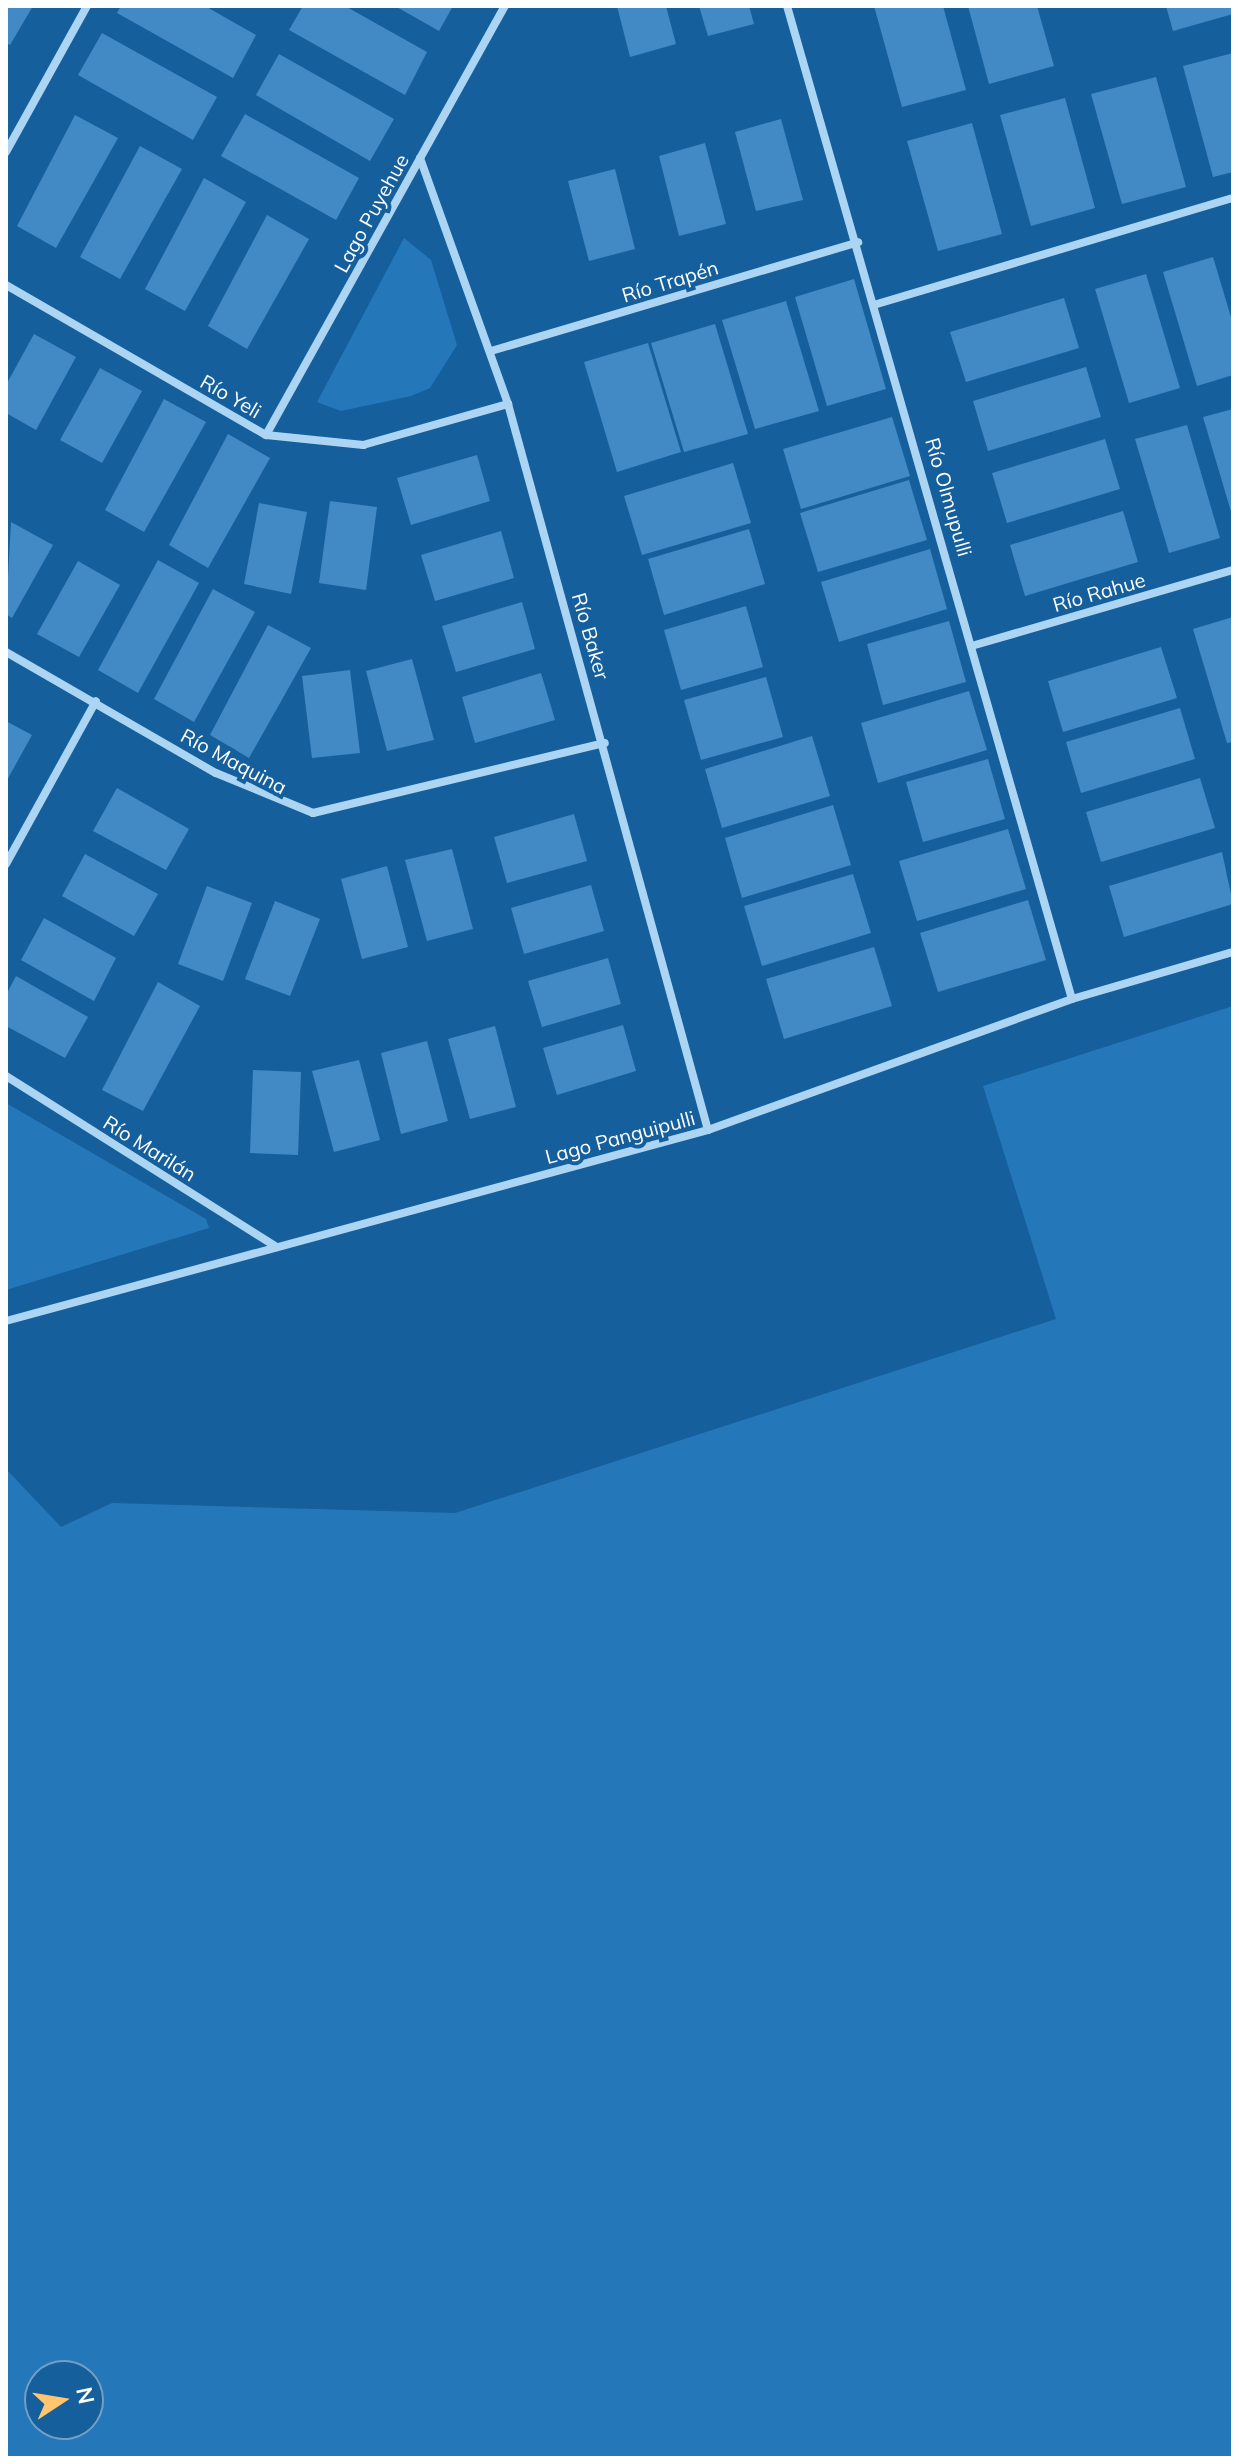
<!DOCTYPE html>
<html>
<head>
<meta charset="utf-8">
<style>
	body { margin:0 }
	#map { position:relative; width:1239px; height:2464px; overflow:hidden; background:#155f9d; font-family:Mulish,sans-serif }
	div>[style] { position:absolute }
	.green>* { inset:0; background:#2478ba }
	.building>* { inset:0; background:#428ac5 }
	.street>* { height:8px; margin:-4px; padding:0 4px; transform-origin:4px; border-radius:4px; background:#acd4f3 }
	span { translate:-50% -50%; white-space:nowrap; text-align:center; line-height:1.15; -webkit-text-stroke:8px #155f9d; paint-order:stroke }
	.street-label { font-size:20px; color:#fff }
	.frame { position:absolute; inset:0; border:8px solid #fff; pointer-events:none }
	.north { position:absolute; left:24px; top:2360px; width:80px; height:80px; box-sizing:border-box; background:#155f9d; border:2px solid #739fc4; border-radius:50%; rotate:78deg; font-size:22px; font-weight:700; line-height:32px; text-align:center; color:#fff }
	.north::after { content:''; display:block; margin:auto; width:28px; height:36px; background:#ffc66e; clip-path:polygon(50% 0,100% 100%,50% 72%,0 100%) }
</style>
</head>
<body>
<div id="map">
	<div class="green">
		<i style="clip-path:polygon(404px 238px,431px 260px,457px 345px,430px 388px,411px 396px,341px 411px,317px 402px)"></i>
		<i style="clip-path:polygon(evenodd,1233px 1006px,1233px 2458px,6px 2458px,6px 1469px,61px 1527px,112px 1503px,455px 1513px,1056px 1319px,983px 1086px,1233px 1006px,40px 2376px,88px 2376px,88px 2424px,40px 2424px,40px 2376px)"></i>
		<i style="clip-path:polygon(6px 1103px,206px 1219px,209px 1228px,6px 1290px)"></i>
	</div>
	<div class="building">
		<i style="clip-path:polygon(6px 6px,33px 6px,10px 45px,6px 43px)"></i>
		<i style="clip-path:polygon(121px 6px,205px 6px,256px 35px,233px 78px,117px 13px)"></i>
		<i style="clip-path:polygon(303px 6px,345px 6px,427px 52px,405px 95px,289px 30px)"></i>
		<i style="clip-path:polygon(395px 6px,453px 6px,439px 31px)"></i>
		<i style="clip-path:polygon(617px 6px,666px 6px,676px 44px,630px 57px)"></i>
		<i style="clip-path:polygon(699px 6px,749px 6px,754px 24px,708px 36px)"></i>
		<i style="clip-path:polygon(874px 6px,943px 6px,966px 90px,902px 107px)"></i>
		<i style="clip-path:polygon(968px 6px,1037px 6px,1054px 66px,989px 84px)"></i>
		<i style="clip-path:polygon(1166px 6px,1233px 6px,1233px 14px,1173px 31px)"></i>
		<i style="clip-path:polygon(102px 33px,217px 97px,193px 140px,78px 75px)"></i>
		<i style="clip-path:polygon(1233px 53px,1233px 172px,1213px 177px,1183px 66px)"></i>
		<i style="clip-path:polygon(279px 54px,394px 119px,370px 161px,256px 95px)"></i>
		<i style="clip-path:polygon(1156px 77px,1186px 187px,1122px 204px,1091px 94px)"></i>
		<i style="clip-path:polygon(1065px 98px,1095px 208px,1031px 226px,1000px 115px)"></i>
		<i style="clip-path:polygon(245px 114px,359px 178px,336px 220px,221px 156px)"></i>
		<i style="clip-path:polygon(75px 115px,118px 138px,56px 248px,17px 226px)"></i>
		<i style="clip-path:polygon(781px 119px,803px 200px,756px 211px,735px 132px)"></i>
		<i style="clip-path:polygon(972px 123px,1002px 234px,938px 251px,907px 141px)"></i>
		<i style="clip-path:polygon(705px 143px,726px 224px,679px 236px,659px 156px)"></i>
		<i style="clip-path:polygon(140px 146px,182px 169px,120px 279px,80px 257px)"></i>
		<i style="clip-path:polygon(615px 169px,635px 249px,589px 261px,568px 181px)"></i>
		<i style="clip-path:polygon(204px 178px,246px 202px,185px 311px,145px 289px)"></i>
		<i style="clip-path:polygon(267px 215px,309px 239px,247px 349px,208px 326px)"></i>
		<i style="clip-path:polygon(1213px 257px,1233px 324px,1233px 375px,1197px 386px,1163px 272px)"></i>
		<i style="clip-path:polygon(1146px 274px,1180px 388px,1129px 403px,1095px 289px)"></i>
		<i style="clip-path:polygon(854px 279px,886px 389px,827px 406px,795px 297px)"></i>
		<i style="clip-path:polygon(1064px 298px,1079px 348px,966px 382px,950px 332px)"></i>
		<i style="clip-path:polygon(786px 301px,819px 411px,755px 429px,722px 320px)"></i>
		<i style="clip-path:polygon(715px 324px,748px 434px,684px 452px,651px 343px)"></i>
		<i style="clip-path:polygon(34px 334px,76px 357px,36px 430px,6px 413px,6px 385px)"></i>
		<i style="clip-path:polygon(648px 343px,681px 452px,617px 472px,584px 362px)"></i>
		<i style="clip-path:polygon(1086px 367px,1101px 417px,988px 451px,973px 401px)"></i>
		<i style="clip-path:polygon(100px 368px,142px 391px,102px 463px,60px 440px)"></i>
		<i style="clip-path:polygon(164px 399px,206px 422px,144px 532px,105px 510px)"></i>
		<i style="clip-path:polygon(1233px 409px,1233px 515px,1232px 515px,1203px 417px)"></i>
		<i style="clip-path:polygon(892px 417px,910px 476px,801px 509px,783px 449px)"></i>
		<i style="clip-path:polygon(1187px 425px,1220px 538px,1169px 553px,1135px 439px)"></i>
		<i style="clip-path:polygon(228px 434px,270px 458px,208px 568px,169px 545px)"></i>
		<i style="clip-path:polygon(1105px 439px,1120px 489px,1007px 523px,992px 473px)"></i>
		<i style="clip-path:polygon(477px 455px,490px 501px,411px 525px,397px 478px)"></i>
		<i style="clip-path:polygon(733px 463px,751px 523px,642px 555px,624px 496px)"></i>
		<i style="clip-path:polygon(909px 480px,927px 540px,818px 572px,800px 513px)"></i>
		<i style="clip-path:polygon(330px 501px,377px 507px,366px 590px,319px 583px)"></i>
		<i style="clip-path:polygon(259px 503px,307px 512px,291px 594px,244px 584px)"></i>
		<i style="clip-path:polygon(1123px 511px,1138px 562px,1025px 596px,1010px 545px)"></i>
		<i style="clip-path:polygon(11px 522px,53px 545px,12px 618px,6px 614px)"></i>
		<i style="clip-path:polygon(749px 529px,765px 584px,664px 615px,648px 559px)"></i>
		<i style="clip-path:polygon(501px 531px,514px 578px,435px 601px,421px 555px)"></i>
		<i style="clip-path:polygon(930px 549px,947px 609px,839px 642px,821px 582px)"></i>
		<i style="clip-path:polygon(158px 560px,199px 583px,138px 693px,98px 670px)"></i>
		<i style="clip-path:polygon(78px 561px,120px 585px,79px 657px,37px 634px)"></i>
		<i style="clip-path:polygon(213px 589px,255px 612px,194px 722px,154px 699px)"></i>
		<i style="clip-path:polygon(522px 602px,535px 649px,456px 672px,442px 626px)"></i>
		<i style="clip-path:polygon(746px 606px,763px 667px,681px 690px,664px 630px)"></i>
		<i style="clip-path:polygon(1233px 617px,1233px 742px,1227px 743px,1193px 629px)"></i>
		<i style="clip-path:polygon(949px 621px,966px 682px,883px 705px,867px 644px)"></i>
		<i style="clip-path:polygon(268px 625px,311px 648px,249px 758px,210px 735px)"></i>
		<i style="clip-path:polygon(1161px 647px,1177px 698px,1063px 732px,1048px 681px)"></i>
		<i style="clip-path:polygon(412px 659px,434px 740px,387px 751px,366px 671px)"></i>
		<i style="clip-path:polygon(350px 670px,360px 753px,312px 758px,302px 676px)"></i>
		<i style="clip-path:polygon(541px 673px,555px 720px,475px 743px,462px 697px)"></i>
		<i style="clip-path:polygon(766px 677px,783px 737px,701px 760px,684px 700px)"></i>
		<i style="clip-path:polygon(969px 691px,987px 750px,878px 783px,861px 723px)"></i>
		<i style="clip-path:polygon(1180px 708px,1195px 759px,1081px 793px,1066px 742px)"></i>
		<i style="clip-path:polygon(6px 721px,32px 735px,6px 782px)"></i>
		<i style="clip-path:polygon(812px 736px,830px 796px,722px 828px,705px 769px)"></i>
		<i style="clip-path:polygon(988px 759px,1005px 819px,923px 842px,906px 782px)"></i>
		<i style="clip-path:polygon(1200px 778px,1215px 828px,1101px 862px,1086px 812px)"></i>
		<i style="clip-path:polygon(117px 788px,189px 829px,166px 870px,93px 831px)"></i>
		<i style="clip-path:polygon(833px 805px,851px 865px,742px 898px,725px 838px)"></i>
		<i style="clip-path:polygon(574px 814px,587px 861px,507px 883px,494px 837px)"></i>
		<i style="clip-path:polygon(1008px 829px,1026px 889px,917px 921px,899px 861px)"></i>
		<i style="clip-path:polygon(452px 849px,473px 929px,427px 941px,405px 860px)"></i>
		<i style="clip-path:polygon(1222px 852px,1233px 904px,1124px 937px,1109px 886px)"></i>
		<i style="clip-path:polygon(85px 854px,158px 894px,134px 936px,62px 896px)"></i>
		<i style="clip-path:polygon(387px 866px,408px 947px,362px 959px,341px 879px)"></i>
		<i style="clip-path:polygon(853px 874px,871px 933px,762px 966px,744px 906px)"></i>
		<i style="clip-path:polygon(591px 885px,604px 931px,524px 954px,511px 908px)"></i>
		<i style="clip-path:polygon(207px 886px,252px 903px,223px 981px,178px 964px)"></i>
		<i style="clip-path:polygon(1028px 900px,1046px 960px,938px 992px,920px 933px)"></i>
		<i style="clip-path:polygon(275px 901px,320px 919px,290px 996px,245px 979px)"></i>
		<i style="clip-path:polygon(44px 918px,116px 958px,94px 1001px,21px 960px)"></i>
		<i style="clip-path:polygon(874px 947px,892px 1006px,784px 1039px,766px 979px)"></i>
		<i style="clip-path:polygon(608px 958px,621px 1004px,542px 1027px,528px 981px)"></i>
		<i style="clip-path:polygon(16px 976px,88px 1017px,65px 1058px,6px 1026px,6px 995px)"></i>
		<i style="clip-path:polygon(158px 982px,200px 1006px,143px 1111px,102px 1090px)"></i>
		<i style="clip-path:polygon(623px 1025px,636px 1071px,557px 1095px,543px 1048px)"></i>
		<i style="clip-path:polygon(495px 1026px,516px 1107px,470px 1119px,448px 1039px)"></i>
		<i style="clip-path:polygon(427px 1041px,448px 1121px,401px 1134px,381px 1053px)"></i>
		<i style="clip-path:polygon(359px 1060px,380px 1140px,334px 1152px,312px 1071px)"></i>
		<i style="clip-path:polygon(253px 1070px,301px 1072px,298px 1155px,250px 1153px)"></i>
	</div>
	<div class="street">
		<i style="left:787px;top:6px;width:1033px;rotate:73.99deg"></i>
		<i style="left:6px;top:152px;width:167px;rotate:-61deg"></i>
		<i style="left:420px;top:158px;width:261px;rotate:70.3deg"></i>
		<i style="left:508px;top:404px;width:753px;rotate:74.6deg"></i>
		<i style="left:6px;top:285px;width:300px;rotate:30deg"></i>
		<i style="left:266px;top:435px;width:98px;rotate:5.9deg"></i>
		<i style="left:363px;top:445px;width:151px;rotate:-15.8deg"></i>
		<i style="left:877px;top:304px;width:371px;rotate:-16.6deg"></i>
		<i style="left:491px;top:351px;width:383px;rotate:-16.5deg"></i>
		<i style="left:266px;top:435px;width:491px;rotate:-60.9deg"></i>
		<i style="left:975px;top:645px;width:269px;rotate:-16.2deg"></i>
		<i style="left:6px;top:652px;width:242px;rotate:30deg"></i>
		<i style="left:216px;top:773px;width:105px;rotate:22.4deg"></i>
		<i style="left:313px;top:813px;width:300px;rotate:-13.5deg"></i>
		<i style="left:6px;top:864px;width:186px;rotate:-61.1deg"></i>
		<i style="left:6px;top:1076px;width:320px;rotate:32.3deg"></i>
		<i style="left:6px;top:1321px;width:728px;rotate:-15.22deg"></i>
		<i style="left:708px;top:1130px;width:387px;rotate:-19.8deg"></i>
		<i style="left:1072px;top:999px;width:168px;rotate:-16.3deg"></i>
	</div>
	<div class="street-label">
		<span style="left:371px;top:213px;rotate:-61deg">Lago Puyehue</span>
		<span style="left:670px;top:281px;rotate:-17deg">Río Trapén</span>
		<span style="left:231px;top:396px;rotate:30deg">Río Yeli</span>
		<span style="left:949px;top:497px;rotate:74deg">Río Olmupulli</span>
		<span style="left:1099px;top:592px;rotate:-16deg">Río Rahue</span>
		<span style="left:591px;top:636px;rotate:74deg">Río Baker</span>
		<span style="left:234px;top:761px;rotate:28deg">Río Maquina</span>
		<span style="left:620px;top:1137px;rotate:-15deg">Lago Panguipulli</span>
		<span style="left:150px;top:1148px;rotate:32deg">Río Marilán</span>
	</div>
	<div class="frame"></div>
	<div class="north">N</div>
</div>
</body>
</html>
